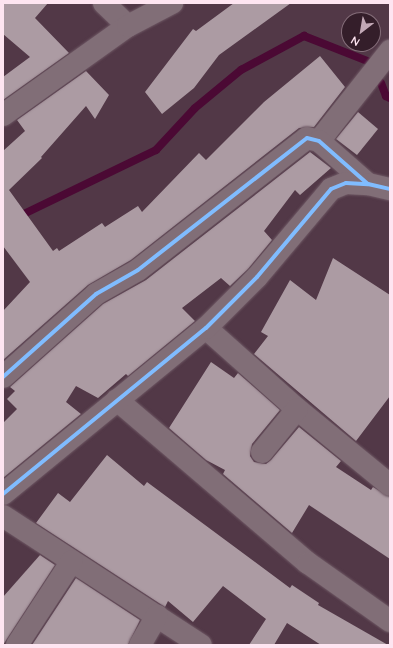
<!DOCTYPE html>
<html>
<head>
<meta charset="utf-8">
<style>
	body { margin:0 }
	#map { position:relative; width:393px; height:648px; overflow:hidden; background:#523847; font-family:Quicksand,sans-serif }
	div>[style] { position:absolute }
	.stream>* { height:8px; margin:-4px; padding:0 4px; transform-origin:4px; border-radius:4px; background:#4b0934 }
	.building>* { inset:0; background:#ac9ba3 }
	.roads { filter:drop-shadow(0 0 1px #6e5864) drop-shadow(0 0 1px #6e5864) }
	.street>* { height:22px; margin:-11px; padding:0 11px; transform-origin:11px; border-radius:11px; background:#816e77 }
	.cycleway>* { height:4px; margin:-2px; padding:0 2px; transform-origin:2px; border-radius:2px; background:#80bcff }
	span { translate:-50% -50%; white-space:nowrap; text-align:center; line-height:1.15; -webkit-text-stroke:4px #341e2a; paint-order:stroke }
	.frame { position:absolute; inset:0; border:4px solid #fee5f1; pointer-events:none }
	.north { position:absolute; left:341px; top:12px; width:40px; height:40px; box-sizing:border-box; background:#341e2a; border:1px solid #856e7a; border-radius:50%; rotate:211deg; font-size:11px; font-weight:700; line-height:16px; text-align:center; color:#fee5f1 }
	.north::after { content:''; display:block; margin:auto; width:14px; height:18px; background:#c2a8b6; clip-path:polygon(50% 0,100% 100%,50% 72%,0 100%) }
</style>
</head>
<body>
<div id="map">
	<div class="stream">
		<i style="left:381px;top:83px;width:14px;rotate:69deg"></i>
		<i style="left:386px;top:96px;width:4px;rotate:27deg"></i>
		<i style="left:3px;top:224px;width:170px;rotate:-25.8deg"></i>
		<i style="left:156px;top:150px;width:57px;rotate:-47.1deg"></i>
		<i style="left:195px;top:108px;width:60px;rotate:-39.6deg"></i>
		<i style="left:241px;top:70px;width:72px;rotate:-28.4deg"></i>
		<i style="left:304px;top:36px;width:76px;rotate:21.5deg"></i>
	</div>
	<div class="building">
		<i style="clip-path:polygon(3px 3px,48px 3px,35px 18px,69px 53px,3px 100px,3px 77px,30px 57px,3px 34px)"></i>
		<i style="clip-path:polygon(234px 3px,291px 3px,219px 55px,194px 88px,162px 114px,145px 92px,193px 29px,196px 31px)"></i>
		<i style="clip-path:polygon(320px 56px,345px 87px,314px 127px,299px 128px,131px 260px,88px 285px,3px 360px,3px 311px,30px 282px,3px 246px,3px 151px,25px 131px,17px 120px,86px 71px,109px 95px,95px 119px,86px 106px,41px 157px,42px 158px,9px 190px,53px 251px,57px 248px,59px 251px,102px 223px,105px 227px,138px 206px,142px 212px,199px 153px,206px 160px,264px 102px)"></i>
		<i style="clip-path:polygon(358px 112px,378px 129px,357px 155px,336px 139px)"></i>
		<i style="clip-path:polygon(310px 152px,331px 168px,300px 195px,295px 190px,264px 231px,272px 240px,248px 269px,230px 286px,221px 278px,182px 308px,195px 321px,128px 376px,126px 374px,98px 398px,76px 386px,66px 402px,81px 414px,3px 478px,3px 423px,17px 409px,7px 399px,15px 391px,10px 387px,103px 304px,146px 280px)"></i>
		<i style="clip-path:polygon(333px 258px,390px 295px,390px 396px,356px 441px,254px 354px,268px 336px,261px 332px,290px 280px,316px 300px)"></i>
		<i style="clip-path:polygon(211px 362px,234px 378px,238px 373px,280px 410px,252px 444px,250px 456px,254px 462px,266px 464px,271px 460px,299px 427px,341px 461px,336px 467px,371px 490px,373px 487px,390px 497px,390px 559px,309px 505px,292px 533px,223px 474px,225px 470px,206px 460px,169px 428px)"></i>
		<i style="clip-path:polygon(107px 455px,144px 486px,147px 482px,290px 588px,292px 585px,319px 603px,318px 605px,388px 645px,321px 645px,287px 623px,274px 645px,249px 645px,266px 619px,223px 586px,193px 622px,168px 601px,165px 607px,36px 523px,58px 493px,70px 502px)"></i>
		<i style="clip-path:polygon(40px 555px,55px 565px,3px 645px,3px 597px)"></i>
		<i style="clip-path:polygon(76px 578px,140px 620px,128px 645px,32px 645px)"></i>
	</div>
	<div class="roads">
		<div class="street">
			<i style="left:104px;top:3px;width:33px;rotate:44deg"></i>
			<i style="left:3px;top:115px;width:153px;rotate:-35.5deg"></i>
			<i style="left:128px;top:26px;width:50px;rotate:-27.6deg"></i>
			<i style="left:319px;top:141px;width:115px;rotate:-51.7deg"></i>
			<i style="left:206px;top:328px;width:122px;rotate:41.7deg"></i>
			<i style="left:297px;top:409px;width:120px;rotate:39.3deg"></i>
			<i style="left:3px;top:377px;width:125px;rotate:-41.7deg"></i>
			<i style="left:96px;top:294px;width:48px;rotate:-29.7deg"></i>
			<i style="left:138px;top:270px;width:214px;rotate:-38deg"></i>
			<i style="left:307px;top:138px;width:12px;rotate:14deg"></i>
			<i style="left:319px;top:141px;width:65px;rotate:41.3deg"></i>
			<i style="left:117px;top:400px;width:251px;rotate:40.5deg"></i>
			<i style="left:308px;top:563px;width:100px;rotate:35.3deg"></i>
			<i style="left:262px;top:452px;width:55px;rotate:-50.9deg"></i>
			<i style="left:3px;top:494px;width:262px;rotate:-39.3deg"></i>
			<i style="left:206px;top:328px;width:72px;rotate:-45deg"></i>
			<i style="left:257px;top:277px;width:115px;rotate:-49.9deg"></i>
			<i style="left:331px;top:189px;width:16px;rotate:-22deg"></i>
			<i style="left:346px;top:183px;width:22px;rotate:3deg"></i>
			<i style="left:368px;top:184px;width:23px;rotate:13deg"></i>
			<i style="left:3px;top:516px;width:236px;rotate:33.1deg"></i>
			<i style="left:17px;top:645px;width:100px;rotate:-56.8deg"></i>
			<i style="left:140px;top:645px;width:34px;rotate:-60deg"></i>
		</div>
	</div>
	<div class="cycleway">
		<i style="left:3px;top:377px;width:125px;rotate:-41.7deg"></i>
		<i style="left:96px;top:294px;width:48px;rotate:-29.7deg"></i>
		<i style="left:138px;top:270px;width:214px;rotate:-38deg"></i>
		<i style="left:307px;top:138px;width:12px;rotate:14deg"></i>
		<i style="left:319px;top:141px;width:65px;rotate:41.3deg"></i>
		<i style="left:3px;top:494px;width:262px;rotate:-39.3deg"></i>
		<i style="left:206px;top:328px;width:72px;rotate:-45deg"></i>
		<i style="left:257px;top:277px;width:115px;rotate:-49.9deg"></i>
		<i style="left:331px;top:189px;width:16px;rotate:-22deg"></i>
		<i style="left:346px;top:183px;width:22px;rotate:3deg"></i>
		<i style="left:368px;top:184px;width:23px;rotate:13deg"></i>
	</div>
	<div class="frame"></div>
	<div class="north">N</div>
</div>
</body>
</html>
